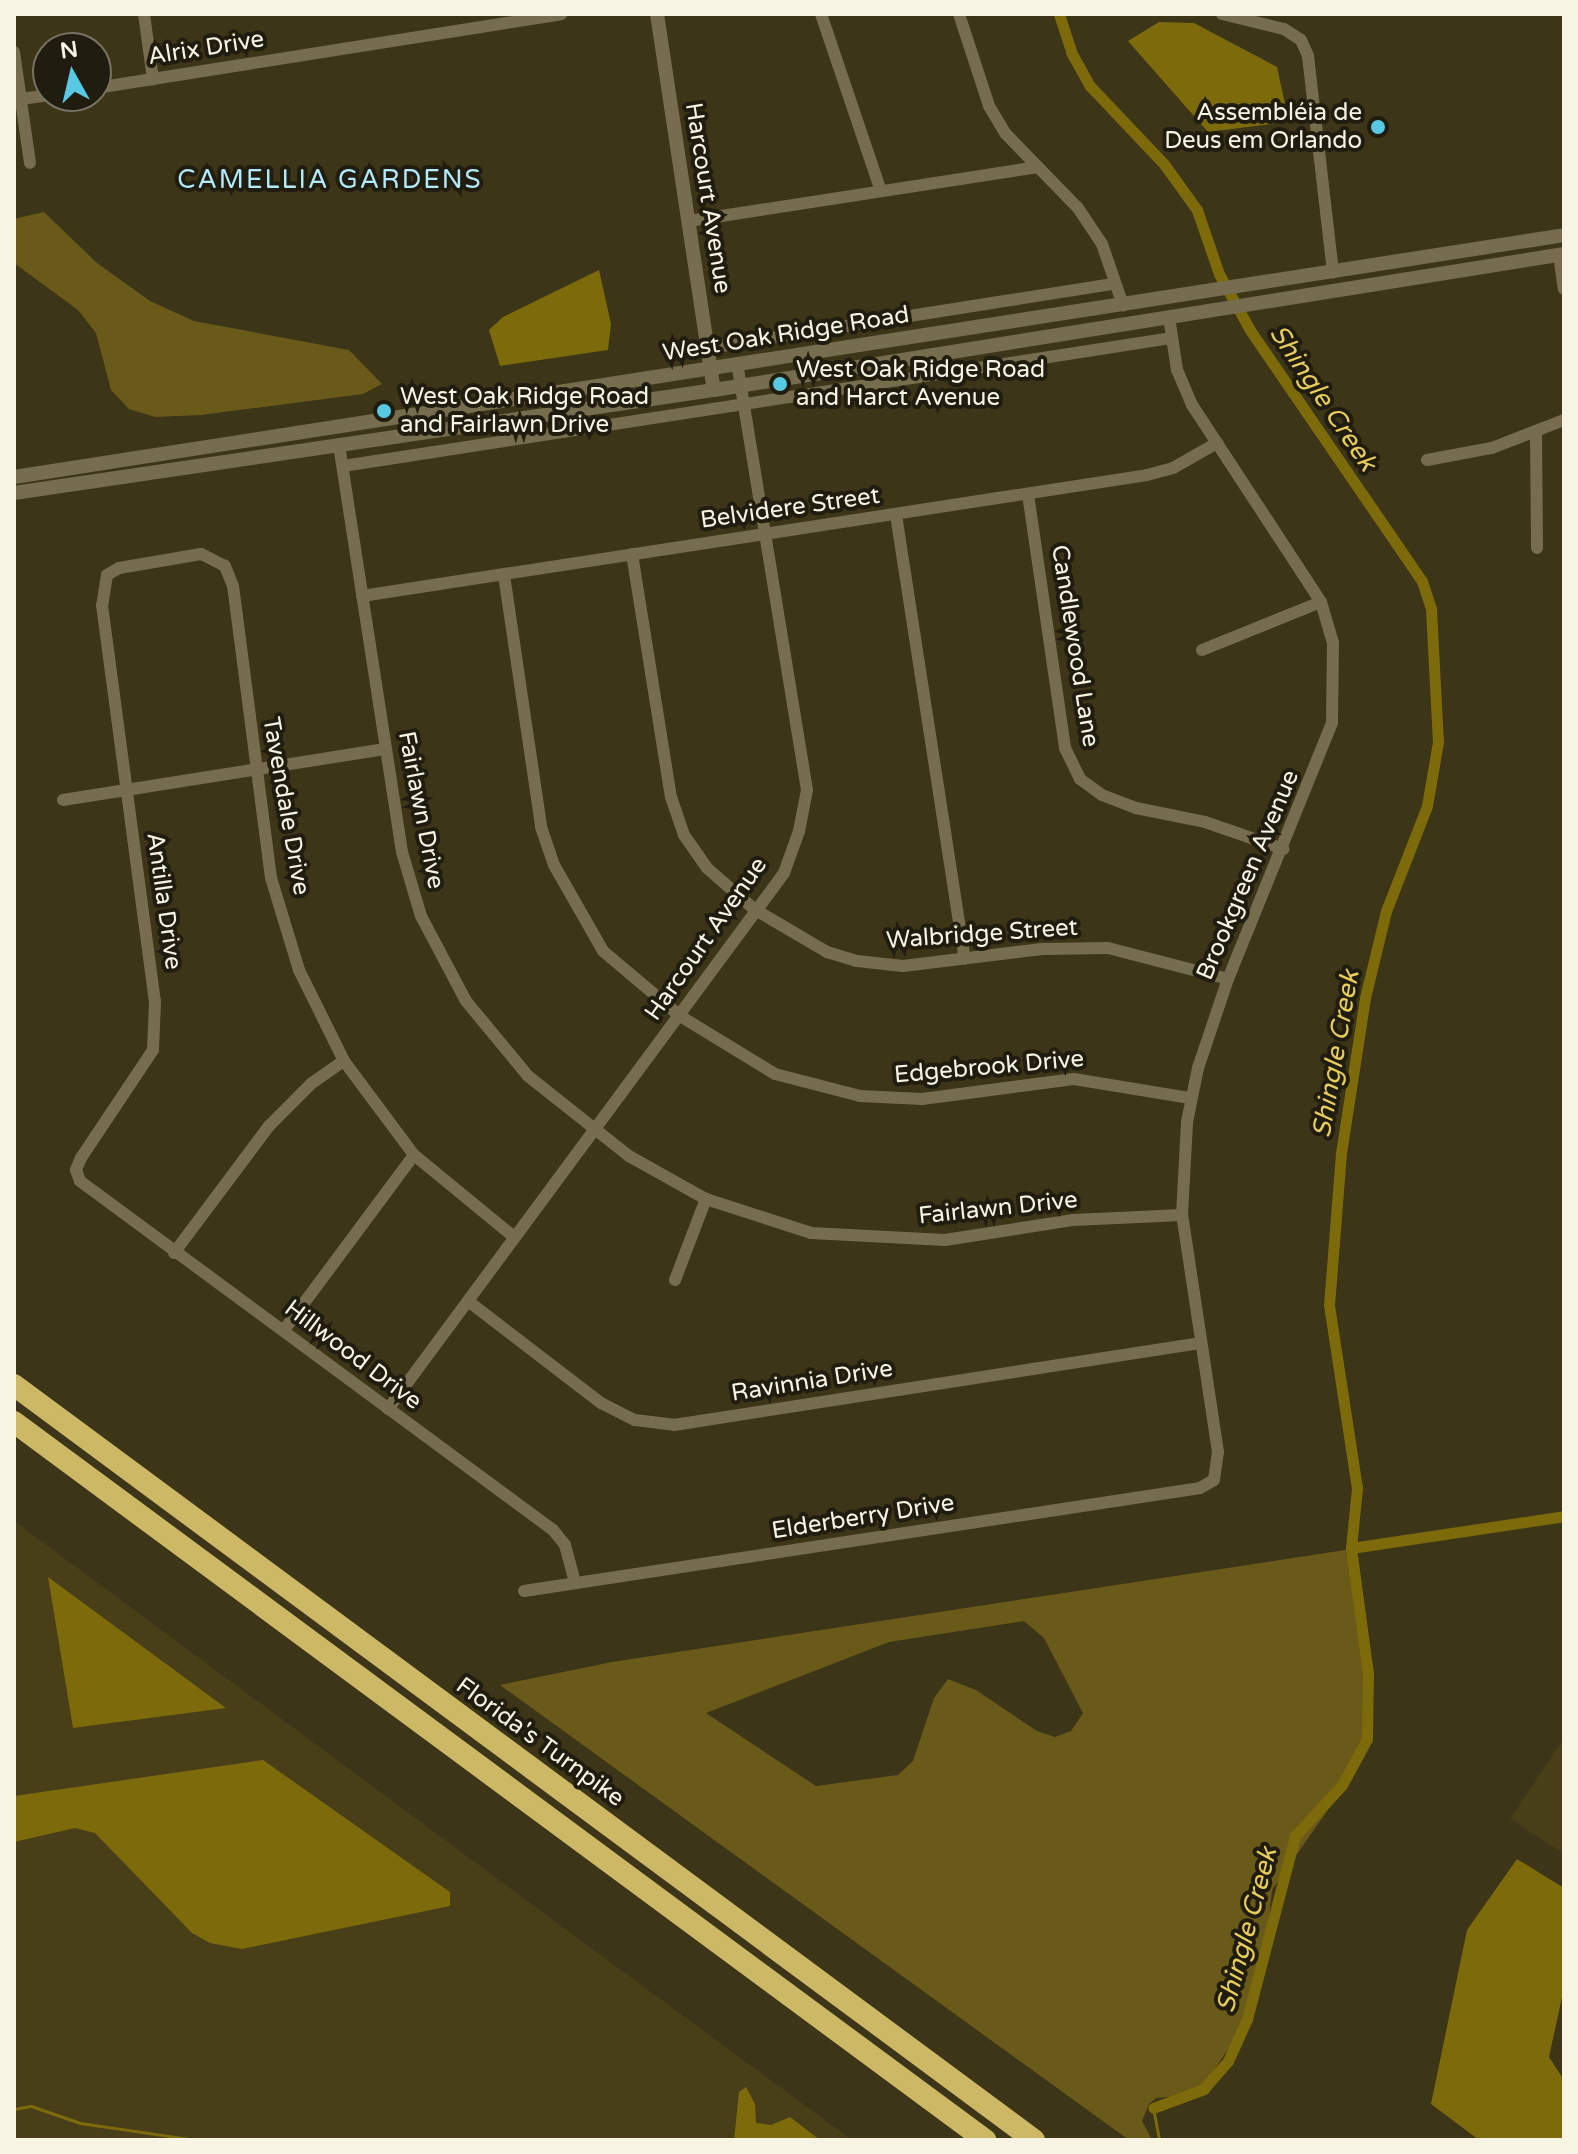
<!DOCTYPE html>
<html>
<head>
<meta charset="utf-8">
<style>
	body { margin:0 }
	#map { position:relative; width:1578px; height:2154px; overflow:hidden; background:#3c3517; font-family:"Varela Round",sans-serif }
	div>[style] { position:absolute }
	.built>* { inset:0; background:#483e18 }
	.green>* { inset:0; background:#695a19 }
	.water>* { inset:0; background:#7d6a0b }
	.stream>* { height:3px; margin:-1.5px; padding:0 1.5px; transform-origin:1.5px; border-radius:1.5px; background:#7d6a0b }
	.canal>* { height:11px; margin:-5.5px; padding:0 5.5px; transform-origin:5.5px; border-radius:5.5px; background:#7d6a0b }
	.minor>* { height:12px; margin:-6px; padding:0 6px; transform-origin:6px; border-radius:6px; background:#756d4d }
	.tertiary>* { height:14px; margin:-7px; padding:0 7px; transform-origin:7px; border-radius:7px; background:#756d4d }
	.motorway>* { height:22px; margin:-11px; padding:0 11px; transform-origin:11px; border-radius:11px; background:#cdb866 }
	.dots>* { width:22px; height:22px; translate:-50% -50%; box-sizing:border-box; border:4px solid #201d10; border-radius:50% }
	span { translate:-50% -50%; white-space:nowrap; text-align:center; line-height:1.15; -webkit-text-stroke:8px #201d10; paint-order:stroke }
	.street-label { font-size:24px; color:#f8f4e3 }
	.poi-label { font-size:24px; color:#f8f4e3 }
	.right { translate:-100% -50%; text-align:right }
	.left { translate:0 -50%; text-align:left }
	.neighbourhood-label { font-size:26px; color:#b3eaf9; letter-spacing:2px }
	.water-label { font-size:26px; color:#e9cd5c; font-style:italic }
	.frame { position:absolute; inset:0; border:16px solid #f8f4e3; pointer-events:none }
	.north { position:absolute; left:32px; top:32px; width:80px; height:80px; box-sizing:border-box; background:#201d10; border:2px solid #767364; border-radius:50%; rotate:352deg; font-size:22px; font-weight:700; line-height:32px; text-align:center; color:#f8f4e3 }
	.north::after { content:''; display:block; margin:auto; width:28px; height:36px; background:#58c9e3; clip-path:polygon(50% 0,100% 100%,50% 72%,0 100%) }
</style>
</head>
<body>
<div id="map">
	<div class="built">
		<i style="clip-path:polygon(14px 1521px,564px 1928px,852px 2140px,14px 2140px)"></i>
		<i style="clip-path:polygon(1564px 1738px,1564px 1854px,1510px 1819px)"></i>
	</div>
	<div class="green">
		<i style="clip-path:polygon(44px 212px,97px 263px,150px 301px,194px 321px,349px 350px,382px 384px,363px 394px,201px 415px,155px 417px,129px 409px,111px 390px,96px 333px,78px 310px,14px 263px,14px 219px)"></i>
		<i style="clip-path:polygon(evenodd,1352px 1549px,1369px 1695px,1364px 1743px,1348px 1781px,1272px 1890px,1264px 1966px,1237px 2036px,1198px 2094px,1156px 2098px,1149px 2104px,1142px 2121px,1152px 2140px,1129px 2140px,500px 1685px,612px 1662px,1352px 1549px,1024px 1621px,1044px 1638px,1083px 1713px,1071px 1731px,1055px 1737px,1037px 1731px,976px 1690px,948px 1679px,934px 1698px,913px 1761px,898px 1775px,816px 1786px,706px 1713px,889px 1642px,1024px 1621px)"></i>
	</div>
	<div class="water">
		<i style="clip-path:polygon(1159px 22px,1194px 23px,1277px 67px,1289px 122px,1208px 132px,1128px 41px)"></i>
		<i style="clip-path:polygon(599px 270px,611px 324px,608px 350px,500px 366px,489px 330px,503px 317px)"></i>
		<i style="clip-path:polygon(48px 1577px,226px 1708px,73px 1728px)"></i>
		<i style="clip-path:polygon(263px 1760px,450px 1892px,450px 1906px,242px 1949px,210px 1943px,192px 1933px,95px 1833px,75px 1828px,14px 1842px,14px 1796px)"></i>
		<i style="clip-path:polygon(1517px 1859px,1564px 1888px,1564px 1988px,1549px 2057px,1564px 2080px,1564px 2140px,1479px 2140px,1431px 2104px,1467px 1930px)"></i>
		<i style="clip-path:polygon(746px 2087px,755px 2104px,756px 2123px,771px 2125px,790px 2117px,820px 2140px,734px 2140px,739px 2092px)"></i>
	</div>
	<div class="stream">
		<i style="left:1153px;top:2108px;width:33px;rotate:79deg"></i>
		<i style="left:14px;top:2109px;width:17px;rotate:-10deg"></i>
		<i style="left:31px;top:2106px;width:52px;rotate:19.1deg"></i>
		<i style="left:80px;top:2123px;width:117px;rotate:8.3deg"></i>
	</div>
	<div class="canal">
		<i style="left:1059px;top:14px;width:40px;rotate:72deg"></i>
		<i style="left:1071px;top:52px;width:39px;rotate:61deg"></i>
		<i style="left:1090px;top:86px;width:108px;rotate:46.5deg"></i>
		<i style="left:1164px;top:164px;width:57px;rotate:54.3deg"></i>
		<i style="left:1197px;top:210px;width:68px;rotate:71deg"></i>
		<i style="left:1219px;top:274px;width:64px;rotate:61deg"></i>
		<i style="left:1250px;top:330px;width:304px;rotate:55.6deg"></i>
		<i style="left:1422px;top:581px;width:29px;rotate:72deg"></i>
		<i style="left:1431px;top:609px;width:133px;rotate:87deg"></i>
		<i style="left:1438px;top:742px;width:65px;rotate:99.8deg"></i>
		<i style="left:1427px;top:806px;width:113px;rotate:111.3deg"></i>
		<i style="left:1386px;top:911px;width:89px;rotate:103.6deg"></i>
		<i style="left:1365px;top:998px;width:157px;rotate:98.8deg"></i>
		<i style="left:1341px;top:1153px;width:152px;rotate:94.5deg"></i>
		<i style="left:1329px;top:1305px;width:185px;rotate:81.3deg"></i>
		<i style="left:1357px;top:1488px;width:60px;rotate:95.7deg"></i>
		<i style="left:1351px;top:1548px;width:126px;rotate:82.3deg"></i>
		<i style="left:1368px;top:1673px;width:66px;rotate:90.9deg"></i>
		<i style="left:1367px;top:1739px;width:52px;rotate:118.5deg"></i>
		<i style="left:1342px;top:1785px;width:69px;rotate:132.7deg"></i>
		<i style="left:1295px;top:1836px;width:189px;rotate:104.7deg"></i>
		<i style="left:1247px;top:2019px;width:46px;rotate:114.3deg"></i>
		<i style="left:1228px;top:2061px;width:37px;rotate:131deg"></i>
		<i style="left:1204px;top:2089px;width:54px;rotate:159.6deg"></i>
		<i style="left:1351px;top:1548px;width:215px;rotate:-8.5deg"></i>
	</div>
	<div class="minor">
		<i style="left:144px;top:14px;width:66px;rotate:82.1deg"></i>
		<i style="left:821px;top:14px;width:187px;rotate:71.3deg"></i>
		<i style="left:959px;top:14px;width:97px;rotate:71.9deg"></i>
		<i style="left:989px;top:106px;width:33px;rotate:59deg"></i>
		<i style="left:1006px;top:134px;width:103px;rotate:45.8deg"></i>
		<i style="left:1078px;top:208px;width:43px;rotate:56.3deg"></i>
		<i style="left:1102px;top:244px;width:65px;rotate:71deg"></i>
		<i style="left:1222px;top:14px;width:64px;rotate:13.6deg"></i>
		<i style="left:1284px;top:29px;width:20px;rotate:33deg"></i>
		<i style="left:1301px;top:40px;width:17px;rotate:66deg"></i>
		<i style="left:1308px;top:56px;width:218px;rotate:83.4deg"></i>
		<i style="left:14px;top:52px;width:112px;rotate:81.8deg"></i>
		<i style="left:96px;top:88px;width:471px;rotate:-9deg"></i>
		<i style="left:21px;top:99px;width:27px;rotate:-8deg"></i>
		<i style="left:689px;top:221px;width:351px;rotate:-8.8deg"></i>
		<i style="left:1559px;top:255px;width:34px;rotate:82deg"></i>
		<i style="left:708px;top:348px;width:410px;rotate:-9deg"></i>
		<i style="left:1536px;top:433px;width:115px;rotate:89.5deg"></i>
		<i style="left:339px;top:445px;width:412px;rotate:81.2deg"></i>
		<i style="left:402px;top:852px;width:67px;rotate:73.5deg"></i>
		<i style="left:421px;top:916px;width:96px;rotate:62.1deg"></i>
		<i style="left:466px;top:1001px;width:97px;rotate:50.4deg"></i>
		<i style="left:528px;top:1076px;width:129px;rotate:38.4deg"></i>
		<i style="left:629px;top:1156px;width:88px;rotate:29.2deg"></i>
		<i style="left:706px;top:1199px;width:110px;rotate:17.9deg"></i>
		<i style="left:811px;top:1233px;width:134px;rotate:3deg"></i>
		<i style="left:945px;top:1240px;width:130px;rotate:-8.9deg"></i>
		<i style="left:1073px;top:1220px;width:109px;rotate:-2.6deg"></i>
		<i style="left:1427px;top:460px;width:66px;rotate:-10.5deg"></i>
		<i style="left:1492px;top:448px;width:77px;rotate:-21.3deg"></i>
		<i style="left:343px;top:466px;width:839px;rotate:-8.78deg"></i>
		<i style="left:1028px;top:494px;width:257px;rotate:81.7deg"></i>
		<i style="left:1065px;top:748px;width:34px;rotate:64deg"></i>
		<i style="left:1080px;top:779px;width:27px;rotate:36deg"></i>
		<i style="left:1102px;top:795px;width:36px;rotate:21deg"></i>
		<i style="left:1136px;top:808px;width:70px;rotate:11.5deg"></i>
		<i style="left:1205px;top:822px;width:83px;rotate:19.1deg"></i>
		<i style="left:896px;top:515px;width:449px;rotate:81.2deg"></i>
		<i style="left:632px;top:554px;width:246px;rotate:80.9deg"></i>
		<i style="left:671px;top:797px;width:40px;rotate:71.1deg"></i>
		<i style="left:684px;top:835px;width:40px;rotate:55.1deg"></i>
		<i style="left:707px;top:868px;width:62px;rotate:41.1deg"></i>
		<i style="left:754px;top:909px;width:85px;rotate:30.5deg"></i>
		<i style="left:827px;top:952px;width:31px;rotate:17deg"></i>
		<i style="left:857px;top:961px;width:46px;rotate:6.2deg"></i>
		<i style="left:903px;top:966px;width:140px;rotate:-7deg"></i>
		<i style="left:1042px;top:949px;width:66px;rotate:-0.9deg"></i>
		<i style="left:1108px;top:948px;width:124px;rotate:14.5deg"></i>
		<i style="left:504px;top:575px;width:255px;rotate:81.6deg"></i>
		<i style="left:541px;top:827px;width:40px;rotate:71.1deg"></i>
		<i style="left:554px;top:865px;width:99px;rotate:60.3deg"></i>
		<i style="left:603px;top:951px;width:101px;rotate:40.2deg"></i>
		<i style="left:680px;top:1016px;width:111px;rotate:31.4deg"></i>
		<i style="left:775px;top:1074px;width:88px;rotate:14.5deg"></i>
		<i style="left:860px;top:1096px;width:62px;rotate:2.8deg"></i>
		<i style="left:922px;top:1099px;width:153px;rotate:-7.5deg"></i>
		<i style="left:1074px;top:1079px;width:118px;rotate:9.3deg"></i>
		<i style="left:362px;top:596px;width:794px;rotate:-8.76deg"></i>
		<i style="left:1147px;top:475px;width:27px;rotate:-15deg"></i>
		<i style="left:1173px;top:468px;width:51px;rotate:-29.6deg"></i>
		<i style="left:1202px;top:650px;width:128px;rotate:-22deg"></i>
		<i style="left:63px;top:800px;width:326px;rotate:-9deg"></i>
		<i style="left:514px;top:1237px;width:129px;rotate:-140.6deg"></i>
		<i style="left:414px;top:1155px;width:117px;rotate:-126.7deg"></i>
		<i style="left:344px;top:1061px;width:102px;rotate:-116.3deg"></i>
		<i style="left:299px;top:970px;width:96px;rotate:-106.9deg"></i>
		<i style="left:271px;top:878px;width:294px;rotate:-97.4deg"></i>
		<i style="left:233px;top:586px;width:22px;rotate:-112deg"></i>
		<i style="left:225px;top:566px;width:27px;rotate:-153deg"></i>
		<i style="left:201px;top:554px;width:83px;rotate:170.3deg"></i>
		<i style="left:119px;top:568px;width:14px;rotate:150deg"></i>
		<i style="left:107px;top:575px;width:30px;rotate:99deg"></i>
		<i style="left:102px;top:605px;width:401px;rotate:82.4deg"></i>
		<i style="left:155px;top:1002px;width:48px;rotate:92.4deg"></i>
		<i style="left:153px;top:1050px;width:130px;rotate:123.7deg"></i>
		<i style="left:81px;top:1158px;width:13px;rotate:113deg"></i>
		<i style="left:76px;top:1170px;width:12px;rotate:70deg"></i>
		<i style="left:80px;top:1181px;width:588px;rotate:36.42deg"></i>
		<i style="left:553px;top:1530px;width:19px;rotate:51deg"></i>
		<i style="left:565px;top:1545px;width:39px;rotate:75deg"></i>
		<i style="left:174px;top:1253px;width:159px;rotate:-53.2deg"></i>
		<i style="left:269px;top:1126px;width:61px;rotate:-45deg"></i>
		<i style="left:312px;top:1083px;width:39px;rotate:-35deg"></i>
		<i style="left:675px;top:1280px;width:87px;rotate:-69.1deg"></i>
		<i style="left:468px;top:1301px;width:168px;rotate:37.5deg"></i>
		<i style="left:601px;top:1403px;width:38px;rotate:27deg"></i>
		<i style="left:635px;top:1420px;width:39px;rotate:7deg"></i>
		<i style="left:674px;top:1425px;width:532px;rotate:-8.86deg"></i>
		<i style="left:284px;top:1330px;width:218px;rotate:-53.4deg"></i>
		<i style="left:388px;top:1409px;width:666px;rotate:-53.54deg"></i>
		<i style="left:784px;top:873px;width:45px;rotate:-70.3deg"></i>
		<i style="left:799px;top:831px;width:42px;rotate:-79deg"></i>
		<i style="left:807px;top:790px;width:432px;rotate:-99.3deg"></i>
		<i style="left:524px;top:1591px;width:684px;rotate:-8.66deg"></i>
		<i style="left:1200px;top:1488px;width:16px;rotate:-30deg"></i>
		<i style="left:1214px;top:1480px;width:28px;rotate:-82deg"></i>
		<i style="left:1218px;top:1452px;width:240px;rotate:-98.6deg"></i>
		<i style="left:1182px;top:1215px;width:93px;rotate:-86.9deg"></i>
		<i style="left:1187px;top:1122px;width:55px;rotate:-78.5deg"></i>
		<i style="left:1198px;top:1068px;width:94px;rotate:-71.4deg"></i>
		<i style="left:1228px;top:979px;width:276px;rotate:-67.9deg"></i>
		<i style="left:1332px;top:723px;width:80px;rotate:-89.3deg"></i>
		<i style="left:1333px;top:643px;width:43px;rotate:-106.3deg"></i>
		<i style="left:1321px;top:602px;width:235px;rotate:-123.2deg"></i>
		<i style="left:1192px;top:405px;width:38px;rotate:-113deg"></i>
		<i style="left:1177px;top:370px;width:54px;rotate:-98.6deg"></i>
	</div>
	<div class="tertiary">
		<i style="left:657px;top:14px;width:380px;rotate:81.4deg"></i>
		<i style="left:14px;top:477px;width:1569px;rotate:-8.87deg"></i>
		<i style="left:14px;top:493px;width:708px;rotate:-8.37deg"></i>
		<i style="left:714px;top:390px;width:861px;rotate:-9.09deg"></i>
	</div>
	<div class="motorway">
		<i style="left:14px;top:1385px;width:1269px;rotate:36.51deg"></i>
		<i style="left:14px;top:1422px;width:1208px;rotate:36.48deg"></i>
	</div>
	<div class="dots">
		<i style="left:1378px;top:127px;background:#58c9e3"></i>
		<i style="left:780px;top:384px;background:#58c9e3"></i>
		<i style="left:384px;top:411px;background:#58c9e3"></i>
	</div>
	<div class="street-label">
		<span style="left:206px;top:48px;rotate:-9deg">Alrix Drive</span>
		<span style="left:708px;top:198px;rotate:81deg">Harcourt Avenue</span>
		<span style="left:786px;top:334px;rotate:-9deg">West Oak Ridge Road</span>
		<span style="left:790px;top:508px;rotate:-8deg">Belvidere Street</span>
		<span style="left:1075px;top:646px;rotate:81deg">Candlewood Lane</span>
		<span style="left:286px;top:806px;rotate:80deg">Tavendale Drive</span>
		<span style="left:421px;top:810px;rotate:79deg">Fairlawn Drive</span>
		<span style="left:1248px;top:875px;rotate:-67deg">Brookgreen Avenue</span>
		<span style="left:164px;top:901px;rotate:82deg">Antilla Drive</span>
		<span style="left:982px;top:934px;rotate:-4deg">Walbridge Street</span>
		<span style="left:706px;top:939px;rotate:-55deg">Harcourt Avenue</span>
		<span style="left:989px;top:1067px;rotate:-5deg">Edgebrook Drive</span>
		<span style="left:998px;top:1208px;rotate:-6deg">Fairlawn Drive</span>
		<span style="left:353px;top:1355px;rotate:37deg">Hillwood Drive</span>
		<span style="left:812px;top:1381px;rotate:-9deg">Ravinnia Drive</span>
		<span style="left:863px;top:1517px;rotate:-9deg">Elderberry Drive</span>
		<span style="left:540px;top:1742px;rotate:36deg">Florida's Turnpike</span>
	</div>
	<div class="poi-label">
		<span class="right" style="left:1362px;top:127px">Assembléia de<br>Deus em Orlando</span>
		<span class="left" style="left:796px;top:384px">West Oak Ridge Road<br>and Harct Avenue</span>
		<span class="left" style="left:400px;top:411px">West Oak Ridge Road<br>and Fairlawn Drive</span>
	</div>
	<div class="neighbourhood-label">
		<span style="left:330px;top:180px">CAMELLIA GARDENS</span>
	</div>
	<div class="water-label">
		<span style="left:1323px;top:398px;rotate:56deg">Shingle Creek</span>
		<span style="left:1336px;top:1054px;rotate:-80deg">Shingle Creek</span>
		<span style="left:1247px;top:1930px;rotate:-75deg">Shingle Creek</span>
	</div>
	<div class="frame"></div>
	<div class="north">N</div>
</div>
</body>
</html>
